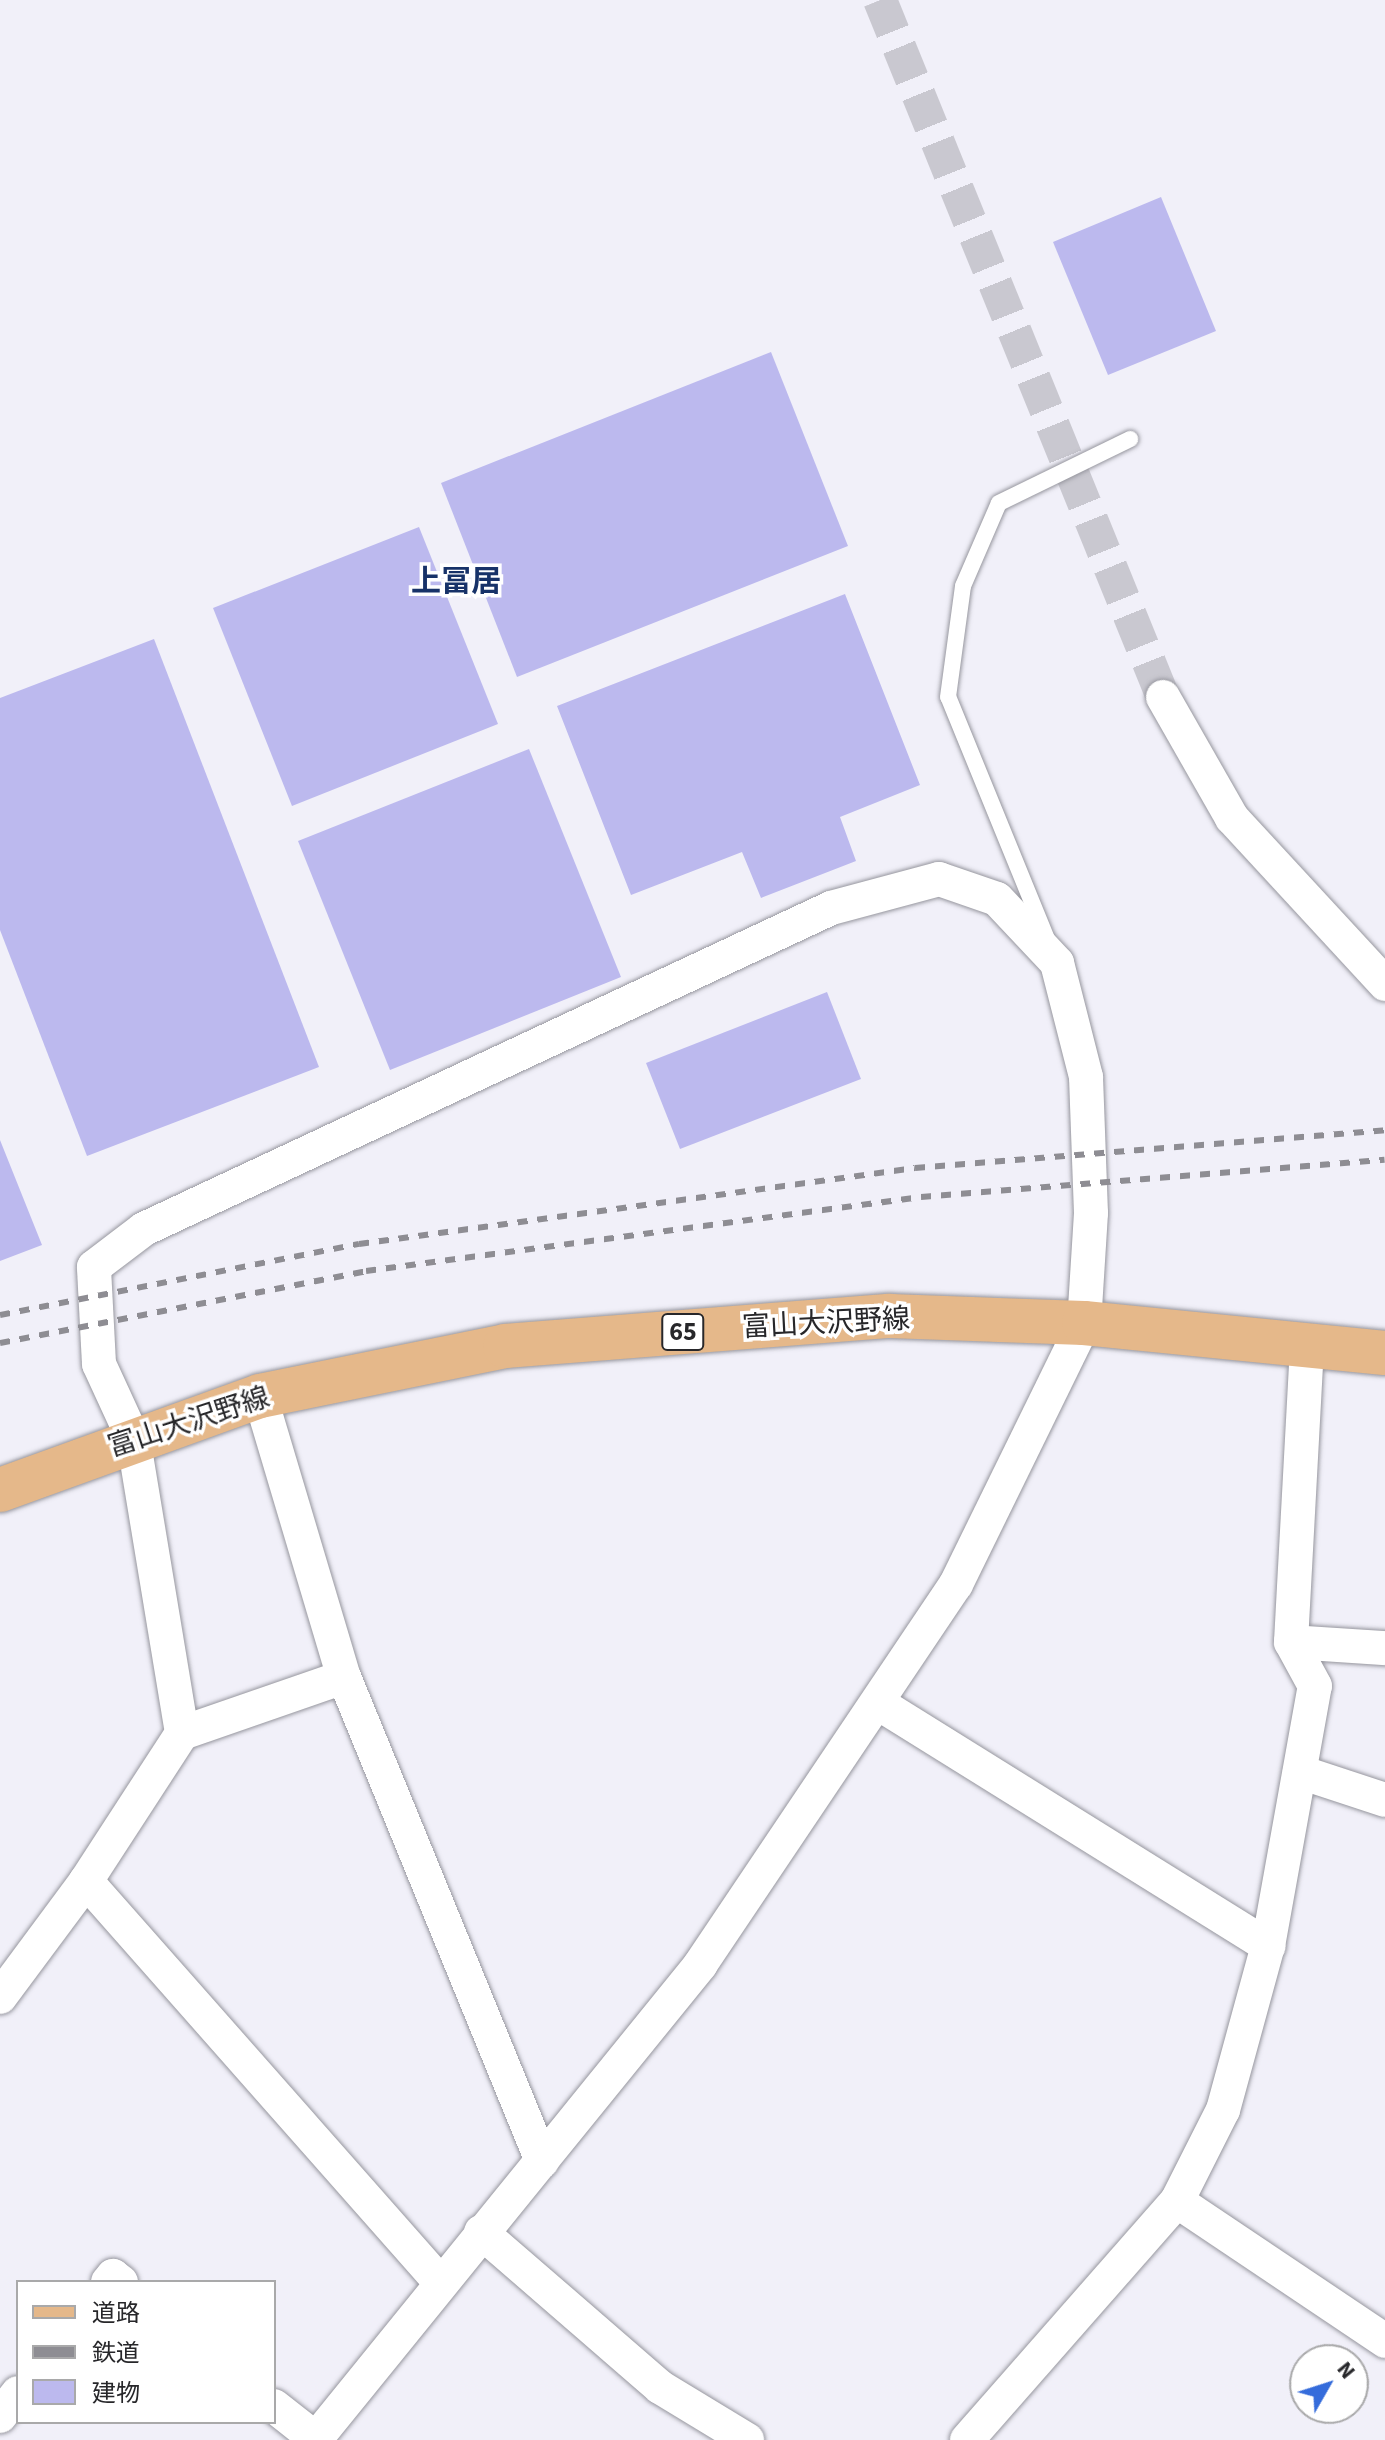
<!DOCTYPE html>
<html>
<head>
<meta charset="utf-8">
<style>
	body { margin:0 }
	#map { position:relative; width:1385px; height:2440px; overflow:hidden; background:#f1f0f9; font-family:"Source Sans 3","Noto Sans JP",sans-serif }
	div>[style] { position:absolute }
	.building>* { inset:0; background:#bcb9ee }
	.minor-tunnel>* { height:34px; margin-top:-17px; transform-origin:0; background:repeating-linear-gradient(90deg,#c9c8d0 0 34px,transparent 0 51px) }
	.roads { filter:drop-shadow(0 0 2px #96969e) drop-shadow(0 0 2px #96969e) }
	.service>* { height:16px; margin:-8px; padding:0 8px; transform-origin:8px; border-radius:8px; background:#fff }
	.minor>* { height:34px; margin:-17px; padding:0 17px; transform-origin:17px; border-radius:17px; background:#fff }
	.primary>* { height:44px; margin:-22px; padding:0 22px; transform-origin:22px; border-radius:22px; background:#e5b88a }
	.rail>* { height:6px; margin-top:-3px; transform-origin:0; background:repeating-linear-gradient(90deg,#8e8d93 0 10px,transparent 0 20px) }
	span { translate:-50% -50%; white-space:nowrap; text-align:center; line-height:1.15; -webkit-text-stroke:7px #fff; paint-order:stroke }
	.shield-label span { padding:2px 6px; background:#fff; border:2px solid; border-radius:6px; -webkit-text-stroke-width:0 }
	.shield-label { font-size:26px; color:#27272a; font-weight:700 }
	.street-label { font-size:28px; color:#27272a }
	.neighbourhood-label { font-size:30px; color:#173268; font-weight:700 }
	.legend { position:absolute; left:16px; top:2280px; width:260px; height:144px; box-sizing:border-box; background:#fff; border:2px solid #a9a9aa; margin:0; padding:10px 14px; list-style:none; font-size:24px; color:#27272a }
	.legend li { display:flex; align-items:center; gap:16px; height:40px }
	.legend b { width:40px; border:2px solid #a9a9aa }
	.north { position:absolute; left:1289px; top:2344px; width:80px; height:80px; box-sizing:border-box; background:#fff; border:2px solid #a9a9aa; border-radius:50%; rotate:51deg; font-size:22px; font-weight:700; line-height:32px; text-align:center; color:#27272a }
	.north::after { content:''; display:block; margin:auto; width:28px; height:36px; background:#356cdb; clip-path:polygon(50% 0,100% 100%,50% 72%,0 100%) }
</style>
</head>
<body>
<div id="map">
	<div class="building">
		<i style="clip-path:polygon(1161px 197px,1216px 331px,1108px 375px,1053px 242px)"></i>
		<i style="clip-path:polygon(771px 352px,848px 546px,517px 677px,441px 483px)"></i>
		<i style="clip-path:polygon(419px 527px,498px 724px,292px 806px,213px 608px)"></i>
		<i style="clip-path:polygon(845px 594px,920px 785px,840px 817px,856px 861px,761px 898px,742px 852px,631px 895px,557px 706px)"></i>
		<i style="clip-path:polygon(154px 639px,319px 1067px,87px 1156px,0 930px,0 698px)"></i>
		<i style="clip-path:polygon(529px 749px,621px 977px,390px 1070px,298px 841px)"></i>
		<i style="clip-path:polygon(827px 992px,861px 1079px,680px 1149px,646px 1063px)"></i>
		<i style="clip-path:polygon(0 1140px,42px 1245px,0 1261px)"></i>
	</div>
	<div class="minor-tunnel">
		<i style="left:880px;top:0;width:752px;rotate:67.9deg"></i>
	</div>
	<div class="roads">
		<div class="service">
			<i style="left:1047px;top:939px;width:261px;rotate:-112.2deg"></i>
			<i style="left:948px;top:697px;width:112px;rotate:-82.3deg"></i>
			<i style="left:963px;top:586px;width:90px;rotate:-66.6deg"></i>
			<i style="left:999px;top:503px;width:146px;rotate:-26deg"></i>
		</div>
		<div class="minor">
			<i style="left:1163px;top:697px;width:139px;rotate:60.3deg"></i>
			<i style="left:1232px;top:818px;width:226px;rotate:47.3deg"></i>
			<i style="left:260px;top:1396px;width:293px;rotate:73.4deg"></i>
			<i style="left:344px;top:1677px;width:523px;rotate:67.75deg"></i>
			<i style="left:1291px;top:1642px;width:94px;rotate:3.7deg"></i>
			<i style="left:878px;top:1703px;width:460px;rotate:31.9deg"></i>
			<i style="left:182px;top:1733px;width:299px;rotate:-99.4deg"></i>
			<i style="left:133px;top:1438px;width:81px;rotate:-114.7deg"></i>
			<i style="left:99px;top:1364px;width:97px;rotate:-93deg"></i>
			<i style="left:94px;top:1267px;width:63px;rotate:-37.2deg"></i>
			<i style="left:144px;top:1229px;width:758px;rotate:-25.04deg"></i>
			<i style="left:831px;top:908px;width:112px;rotate:-15deg"></i>
			<i style="left:939px;top:879px;width:61px;rotate:19deg"></i>
			<i style="left:997px;top:899px;width:88px;rotate:46.8deg"></i>
			<i style="left:1057px;top:963px;width:118px;rotate:75.7deg"></i>
			<i style="left:1086px;top:1077px;width:136px;rotate:87.9deg"></i>
			<i style="left:1091px;top:1213px;width:110px;rotate:93.6deg"></i>
			<i style="left:1084px;top:1323px;width:291px;rotate:116.1deg"></i>
			<i style="left:956px;top:1584px;width:458px;rotate:123.9deg"></i>
			<i style="left:701px;top:1964px;width:613px;rotate:129.04deg"></i>
			<i style="left:1300px;top:1772px;width:89px;rotate:18.2deg"></i>
			<i style="left:86px;top:1881px;width:533px;rotate:48.57deg"></i>
			<i style="left:0;top:1997px;width:144px;rotate:-53.4deg"></i>
			<i style="left:86px;top:1881px;width:176px;rotate:-57deg"></i>
			<i style="left:182px;top:1733px;width:171px;rotate:-19.1deg"></i>
			<i style="left:1177px;top:2201px;width:251px;rotate:33.9deg"></i>
			<i style="left:481px;top:2232px;width:237px;rotate:40.9deg"></i>
			<i style="left:660px;top:2387px;width:102px;rotate:31.3deg"></i>
			<i style="left:108px;top:2282px;width:8px;rotate:-50deg"></i>
			<i style="left:113px;top:2276px;width:10px;rotate:37deg"></i>
			<i style="left:274px;top:2406px;width:55px;rotate:38.3deg"></i>
			<i style="left:0;top:2416px;width:29px;rotate:-52deg"></i>
			<i style="left:967px;top:2440px;width:318px;rotate:-48.7deg"></i>
			<i style="left:1177px;top:2201px;width:102px;rotate:-63.2deg"></i>
			<i style="left:1223px;top:2110px;width:170px;rotate:-74.7deg"></i>
			<i style="left:1268px;top:1946px;width:264px;rotate:-79.8deg"></i>
			<i style="left:1315px;top:1686px;width:50px;rotate:-118.6deg"></i>
			<i style="left:1291px;top:1642px;width:294px;rotate:-86.9deg"></i>
		</div>
		<div class="primary">
			<i style="left:0;top:1490px;width:276px;rotate:-19.9deg"></i>
			<i style="left:260px;top:1396px;width:250px;rotate:-11.5deg"></i>
			<i style="left:505px;top:1346px;width:386px;rotate:-4.5deg"></i>
			<i style="left:890px;top:1316px;width:194px;rotate:2.1deg"></i>
			<i style="left:1084px;top:1323px;width:302px;rotate:5.7deg"></i>
		</div>
	</div>
	<div class="rail">
		<i style="left:0;top:1315px;width:366px;rotate:-11.2deg"></i>
		<i style="left:359px;top:1244px;width:561px;rotate:-7.78deg"></i>
		<i style="left:915px;top:1168px;width:472px;rotate:-4.6deg"></i>
		<i style="left:0;top:1343px;width:373px;rotate:-11.1deg"></i>
		<i style="left:366px;top:1271px;width:560px;rotate:-7.59deg"></i>
		<i style="left:921px;top:1197px;width:465px;rotate:-4.6deg"></i>
	</div>
	<div class="shield-label">
		<span style="left:683px;top:1332px">65</span>
	</div>
	<div class="street-label">
		<span style="left:826px;top:1323px;rotate:-3deg">富山大沢野線</span>
		<span style="left:189px;top:1422px;rotate:-18deg">富山大沢野線</span>
	</div>
	<div class="neighbourhood-label">
		<span style="left:456px;top:582px">上冨居</span>
	</div>
	<ul class="legend">
	<li><b style="height:10px;background:#e5b88a"></b>道路</li>
	<li><b style="height:10px;background:#8e8d93"></b>鉄道</li>
	<li><b style="height:22px;background:#bcb9ee"></b>建物</li>
	</ul>
	<div class="north">N</div>
</div>
</body>
</html>
